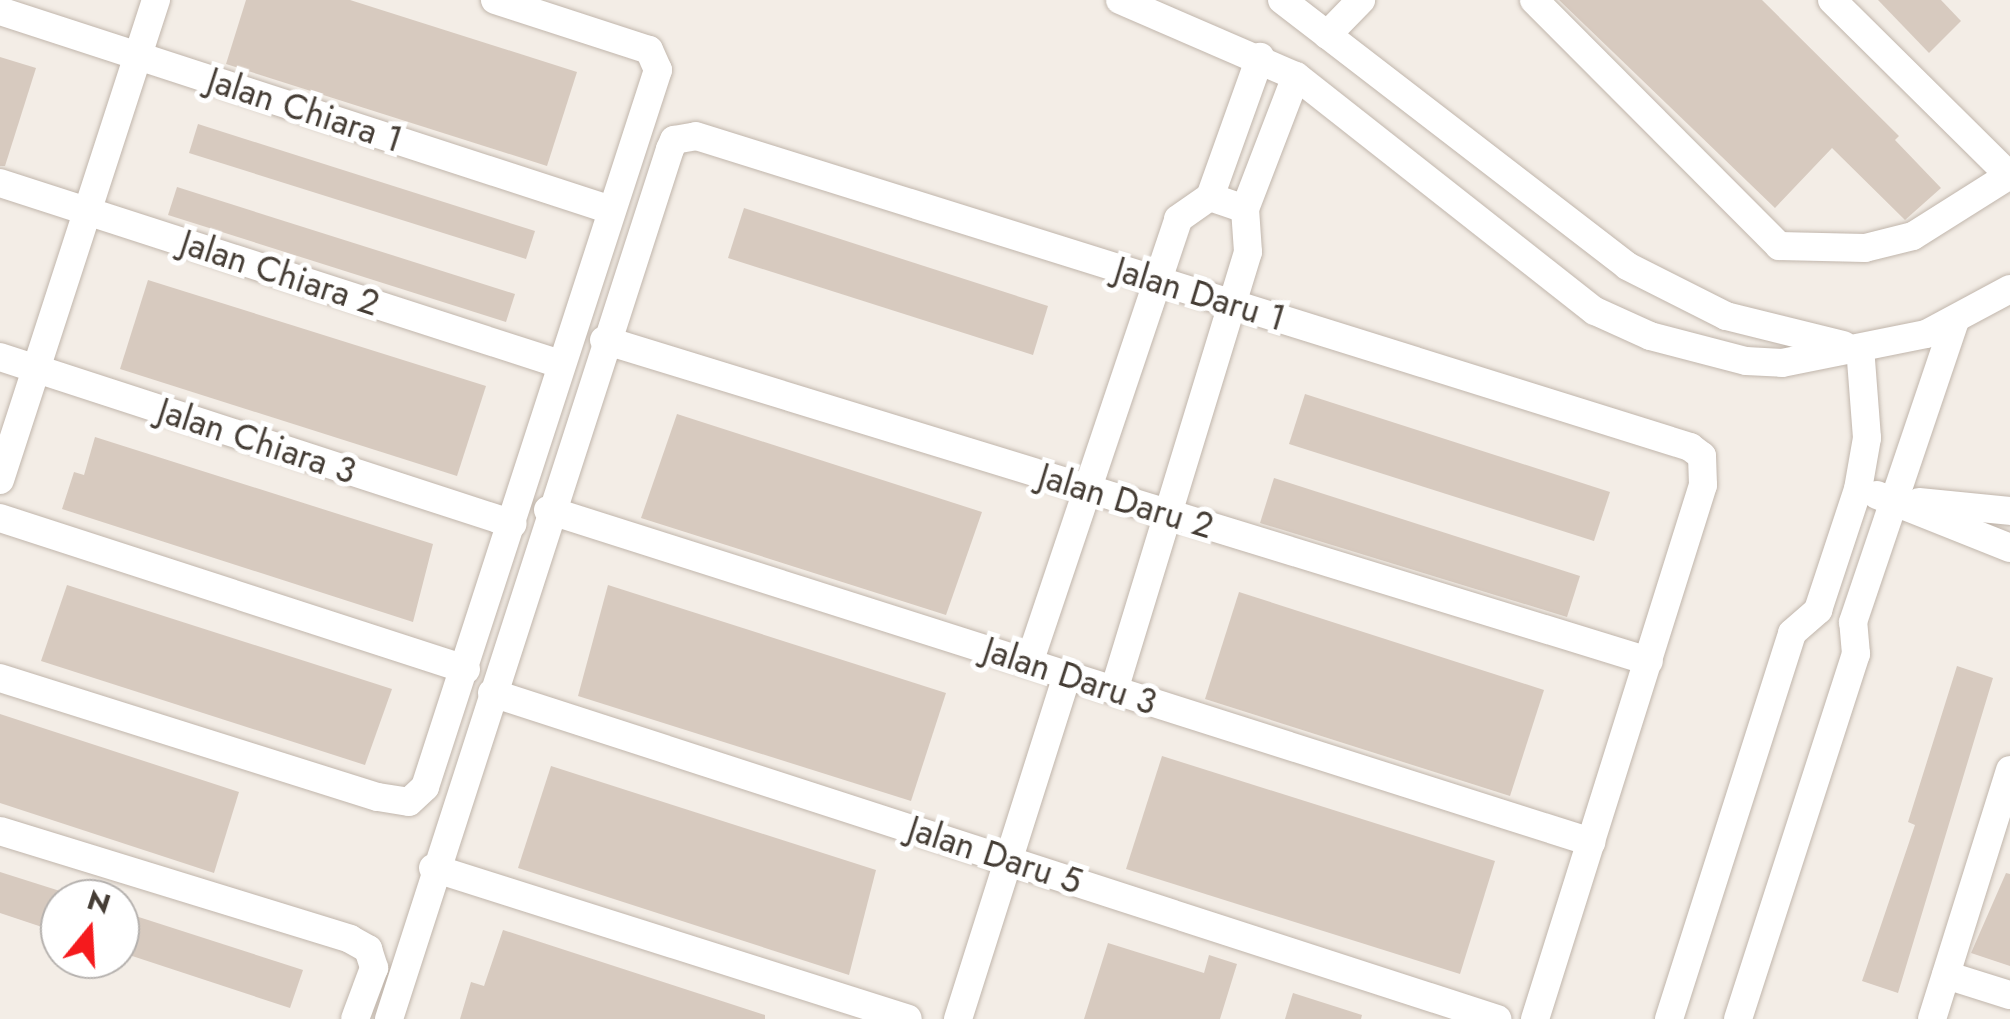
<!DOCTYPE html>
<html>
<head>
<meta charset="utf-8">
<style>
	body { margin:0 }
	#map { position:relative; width:2010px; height:1019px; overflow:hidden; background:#f3ede6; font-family:Jost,sans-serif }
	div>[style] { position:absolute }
	.building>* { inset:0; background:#d7cabf }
	.roads { filter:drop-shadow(0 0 2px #c1b6ac) drop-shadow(0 0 2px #c1b6ac) }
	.minor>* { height:28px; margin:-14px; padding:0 14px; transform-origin:14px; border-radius:14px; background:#fff }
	span { translate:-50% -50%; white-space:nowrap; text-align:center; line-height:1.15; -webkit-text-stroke:10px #fff; paint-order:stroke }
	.street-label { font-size:35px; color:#453d35 }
	.north { position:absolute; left:40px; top:879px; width:100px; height:100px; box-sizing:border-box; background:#fff; border:2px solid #b5b1ae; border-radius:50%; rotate:18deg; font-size:28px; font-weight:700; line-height:40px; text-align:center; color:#453d35 }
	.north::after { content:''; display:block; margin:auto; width:35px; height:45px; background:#f51a1d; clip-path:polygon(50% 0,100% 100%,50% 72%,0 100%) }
</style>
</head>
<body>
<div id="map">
	<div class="building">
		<i style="clip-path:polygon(246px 0,350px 0,577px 72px,547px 166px,226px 64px)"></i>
		<i style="clip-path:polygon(1559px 0,1762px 0,1899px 136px,1895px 140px,1941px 188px,1905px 220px,1832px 148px,1775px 208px)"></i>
		<i style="clip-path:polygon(1878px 0,1941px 0,1961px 21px,1929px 53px)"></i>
		<i style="clip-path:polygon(0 57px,36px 68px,5px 166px,0 166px)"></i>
		<i style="clip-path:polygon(198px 124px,535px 231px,526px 259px,189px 153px)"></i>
		<i style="clip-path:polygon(177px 187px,515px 294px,506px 322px,168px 215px)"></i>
		<i style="clip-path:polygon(744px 208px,1048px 306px,1033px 355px,728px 258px)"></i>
		<i style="clip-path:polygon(148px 280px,486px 386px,457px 476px,120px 369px)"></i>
		<i style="clip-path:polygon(1305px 394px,1610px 492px,1594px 541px,1289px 444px)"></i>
		<i style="clip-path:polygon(677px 414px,982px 512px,946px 615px,641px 518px)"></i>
		<i style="clip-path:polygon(95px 437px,433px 544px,413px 622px,62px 509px,74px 472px,84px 475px)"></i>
		<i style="clip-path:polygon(1274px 478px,1580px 576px,1567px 617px,1260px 523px)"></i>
		<i style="clip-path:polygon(67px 585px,392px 689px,365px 765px,41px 661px)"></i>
		<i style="clip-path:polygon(608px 585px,946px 693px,911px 801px,578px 696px)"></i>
		<i style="clip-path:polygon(1239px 592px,1544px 690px,1510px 796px,1205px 699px)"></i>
		<i style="clip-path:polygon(1957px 666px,1993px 678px,1898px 993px,1862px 981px,1915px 825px,1908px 822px)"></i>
		<i style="clip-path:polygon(0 714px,239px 792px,214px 873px,0 803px)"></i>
		<i style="clip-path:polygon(1162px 756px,1495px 861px,1460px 974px,1126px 869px)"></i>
		<i style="clip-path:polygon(551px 766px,876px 870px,849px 975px,518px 868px)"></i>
		<i style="clip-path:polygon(0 872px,60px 891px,60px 933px,0 913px)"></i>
		<i style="clip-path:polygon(2006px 873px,2010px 874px,2010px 966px,1971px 953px)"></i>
		<i style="clip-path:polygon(120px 911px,303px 970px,290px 1008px,120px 952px)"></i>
		<i style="clip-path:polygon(503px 930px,765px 1015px,765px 1019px,460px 1019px,471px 982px,484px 986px)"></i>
		<i style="clip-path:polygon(1108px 943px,1204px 973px,1209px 955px,1237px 964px,1220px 1019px,1084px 1019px)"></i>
		<i style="clip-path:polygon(1293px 993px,1362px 1015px,1361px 1019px,1285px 1019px)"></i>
	</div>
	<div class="roads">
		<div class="minor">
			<i style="left:1120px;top:0;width:192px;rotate:23.4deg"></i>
			<i style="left:1296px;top:76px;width:380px;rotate:38.2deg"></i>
			<i style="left:1595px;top:311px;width:60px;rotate:24.4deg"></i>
			<i style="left:1650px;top:336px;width:99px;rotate:14.6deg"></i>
			<i style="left:1746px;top:361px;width:36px;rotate:3deg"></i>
			<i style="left:1782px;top:363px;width:147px;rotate:-11.4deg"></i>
			<i style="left:1926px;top:334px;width:95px;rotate:-28.2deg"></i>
			<i style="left:1282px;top:0;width:436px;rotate:37.6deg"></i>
			<i style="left:1627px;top:266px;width:111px;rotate:26.8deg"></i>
			<i style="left:1726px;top:316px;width:121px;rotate:13.9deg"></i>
			<i style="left:1534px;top:0;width:347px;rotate:45.1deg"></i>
			<i style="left:1779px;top:246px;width:86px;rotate:1.3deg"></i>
			<i style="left:1865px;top:248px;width:49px;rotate:-14deg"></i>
			<i style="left:1913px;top:236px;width:115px;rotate:-32.2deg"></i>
			<i style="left:1832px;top:0;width:249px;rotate:44.7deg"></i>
			<i style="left:0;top:11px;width:643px;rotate:18.04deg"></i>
			<i style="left:1327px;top:35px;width:49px;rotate:-45.8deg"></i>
			<i style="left:0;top:183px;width:589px;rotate:17.91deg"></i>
			<i style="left:1210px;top:197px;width:149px;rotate:-70.3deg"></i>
			<i style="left:1245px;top:209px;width:142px;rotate:-69deg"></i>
			<i style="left:604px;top:340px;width:1093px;rotate:17.08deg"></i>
			<i style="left:0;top:357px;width:539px;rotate:18.03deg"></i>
			<i style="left:0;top:480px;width:505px;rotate:-72deg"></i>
			<i style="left:1877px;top:495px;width:143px;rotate:21.7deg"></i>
			<i style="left:1919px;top:502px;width:91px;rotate:5.6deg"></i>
			<i style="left:548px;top:510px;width:1095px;rotate:17.66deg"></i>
			<i style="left:0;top:518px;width:490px;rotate:18deg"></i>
			<i style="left:1029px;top:663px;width:468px;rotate:-71.4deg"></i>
			<i style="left:1178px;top:219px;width:39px;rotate:-35deg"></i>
			<i style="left:1210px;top:197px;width:37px;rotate:19deg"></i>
			<i style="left:1245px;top:209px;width:43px;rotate:86deg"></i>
			<i style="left:1248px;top:252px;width:458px;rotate:107deg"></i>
			<i style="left:0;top:678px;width:396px;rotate:17.5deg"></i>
			<i style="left:378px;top:797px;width:31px;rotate:9deg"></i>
			<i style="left:409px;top:802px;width:22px;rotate:-43deg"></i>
			<i style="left:425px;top:787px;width:754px;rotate:-72deg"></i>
			<i style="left:658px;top:70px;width:22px;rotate:-114deg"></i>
			<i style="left:649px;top:50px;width:162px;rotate:-162deg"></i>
			<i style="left:492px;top:693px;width:1057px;rotate:17.97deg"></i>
			<i style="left:0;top:831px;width:366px;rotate:17.1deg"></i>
			<i style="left:350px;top:939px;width:21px;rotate:29deg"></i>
			<i style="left:368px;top:949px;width:20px;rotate:72deg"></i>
			<i style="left:374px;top:968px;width:54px;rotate:110.4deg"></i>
			<i style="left:433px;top:868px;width:498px;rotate:17.6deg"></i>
			<i style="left:1946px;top:975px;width:67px;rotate:17.4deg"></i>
			<i style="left:389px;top:1019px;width:914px;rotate:-72.1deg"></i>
			<i style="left:670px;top:149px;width:10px;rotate:-66deg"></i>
			<i style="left:674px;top:140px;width:22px;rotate:-10deg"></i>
			<i style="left:696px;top:136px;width:1042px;rotate:17.37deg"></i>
			<i style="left:1690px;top:447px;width:15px;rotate:37deg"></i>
			<i style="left:1702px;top:456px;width:29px;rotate:88deg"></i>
			<i style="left:1703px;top:485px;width:560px;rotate:107.46deg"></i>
			<i style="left:958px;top:1019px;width:361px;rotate:-72.4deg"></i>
			<i style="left:1669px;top:1019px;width:405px;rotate:-72.3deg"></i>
			<i style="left:1792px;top:633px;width:35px;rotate:-41deg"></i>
			<i style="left:1818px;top:610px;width:127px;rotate:-71.7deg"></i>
			<i style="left:1858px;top:489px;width:52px;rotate:-80deg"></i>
			<i style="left:1867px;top:438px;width:90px;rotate:-94.4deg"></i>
			<i style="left:1738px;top:1019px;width:384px;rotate:-72.1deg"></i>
			<i style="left:1856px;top:654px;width:32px;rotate:-95deg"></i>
			<i style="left:1853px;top:622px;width:318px;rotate:-71.3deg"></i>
			<i style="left:1932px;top:1019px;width:261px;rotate:-72.6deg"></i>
		</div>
	</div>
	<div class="street-label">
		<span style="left:305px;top:110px;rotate:18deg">Jalan Chiara 1</span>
		<span style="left:280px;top:273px;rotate:18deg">Jalan Chiara 2</span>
		<span style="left:1200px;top:294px;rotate:17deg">Jalan Daru 1</span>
		<span style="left:257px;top:441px;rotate:18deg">Jalan Chiara 3</span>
		<span style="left:1126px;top:501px;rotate:17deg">Jalan Daru 2</span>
		<span style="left:1070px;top:676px;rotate:18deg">Jalan Daru 3</span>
		<span style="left:995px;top:855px;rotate:18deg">Jalan Daru 5</span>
	</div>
	<div class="north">N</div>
</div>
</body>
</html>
